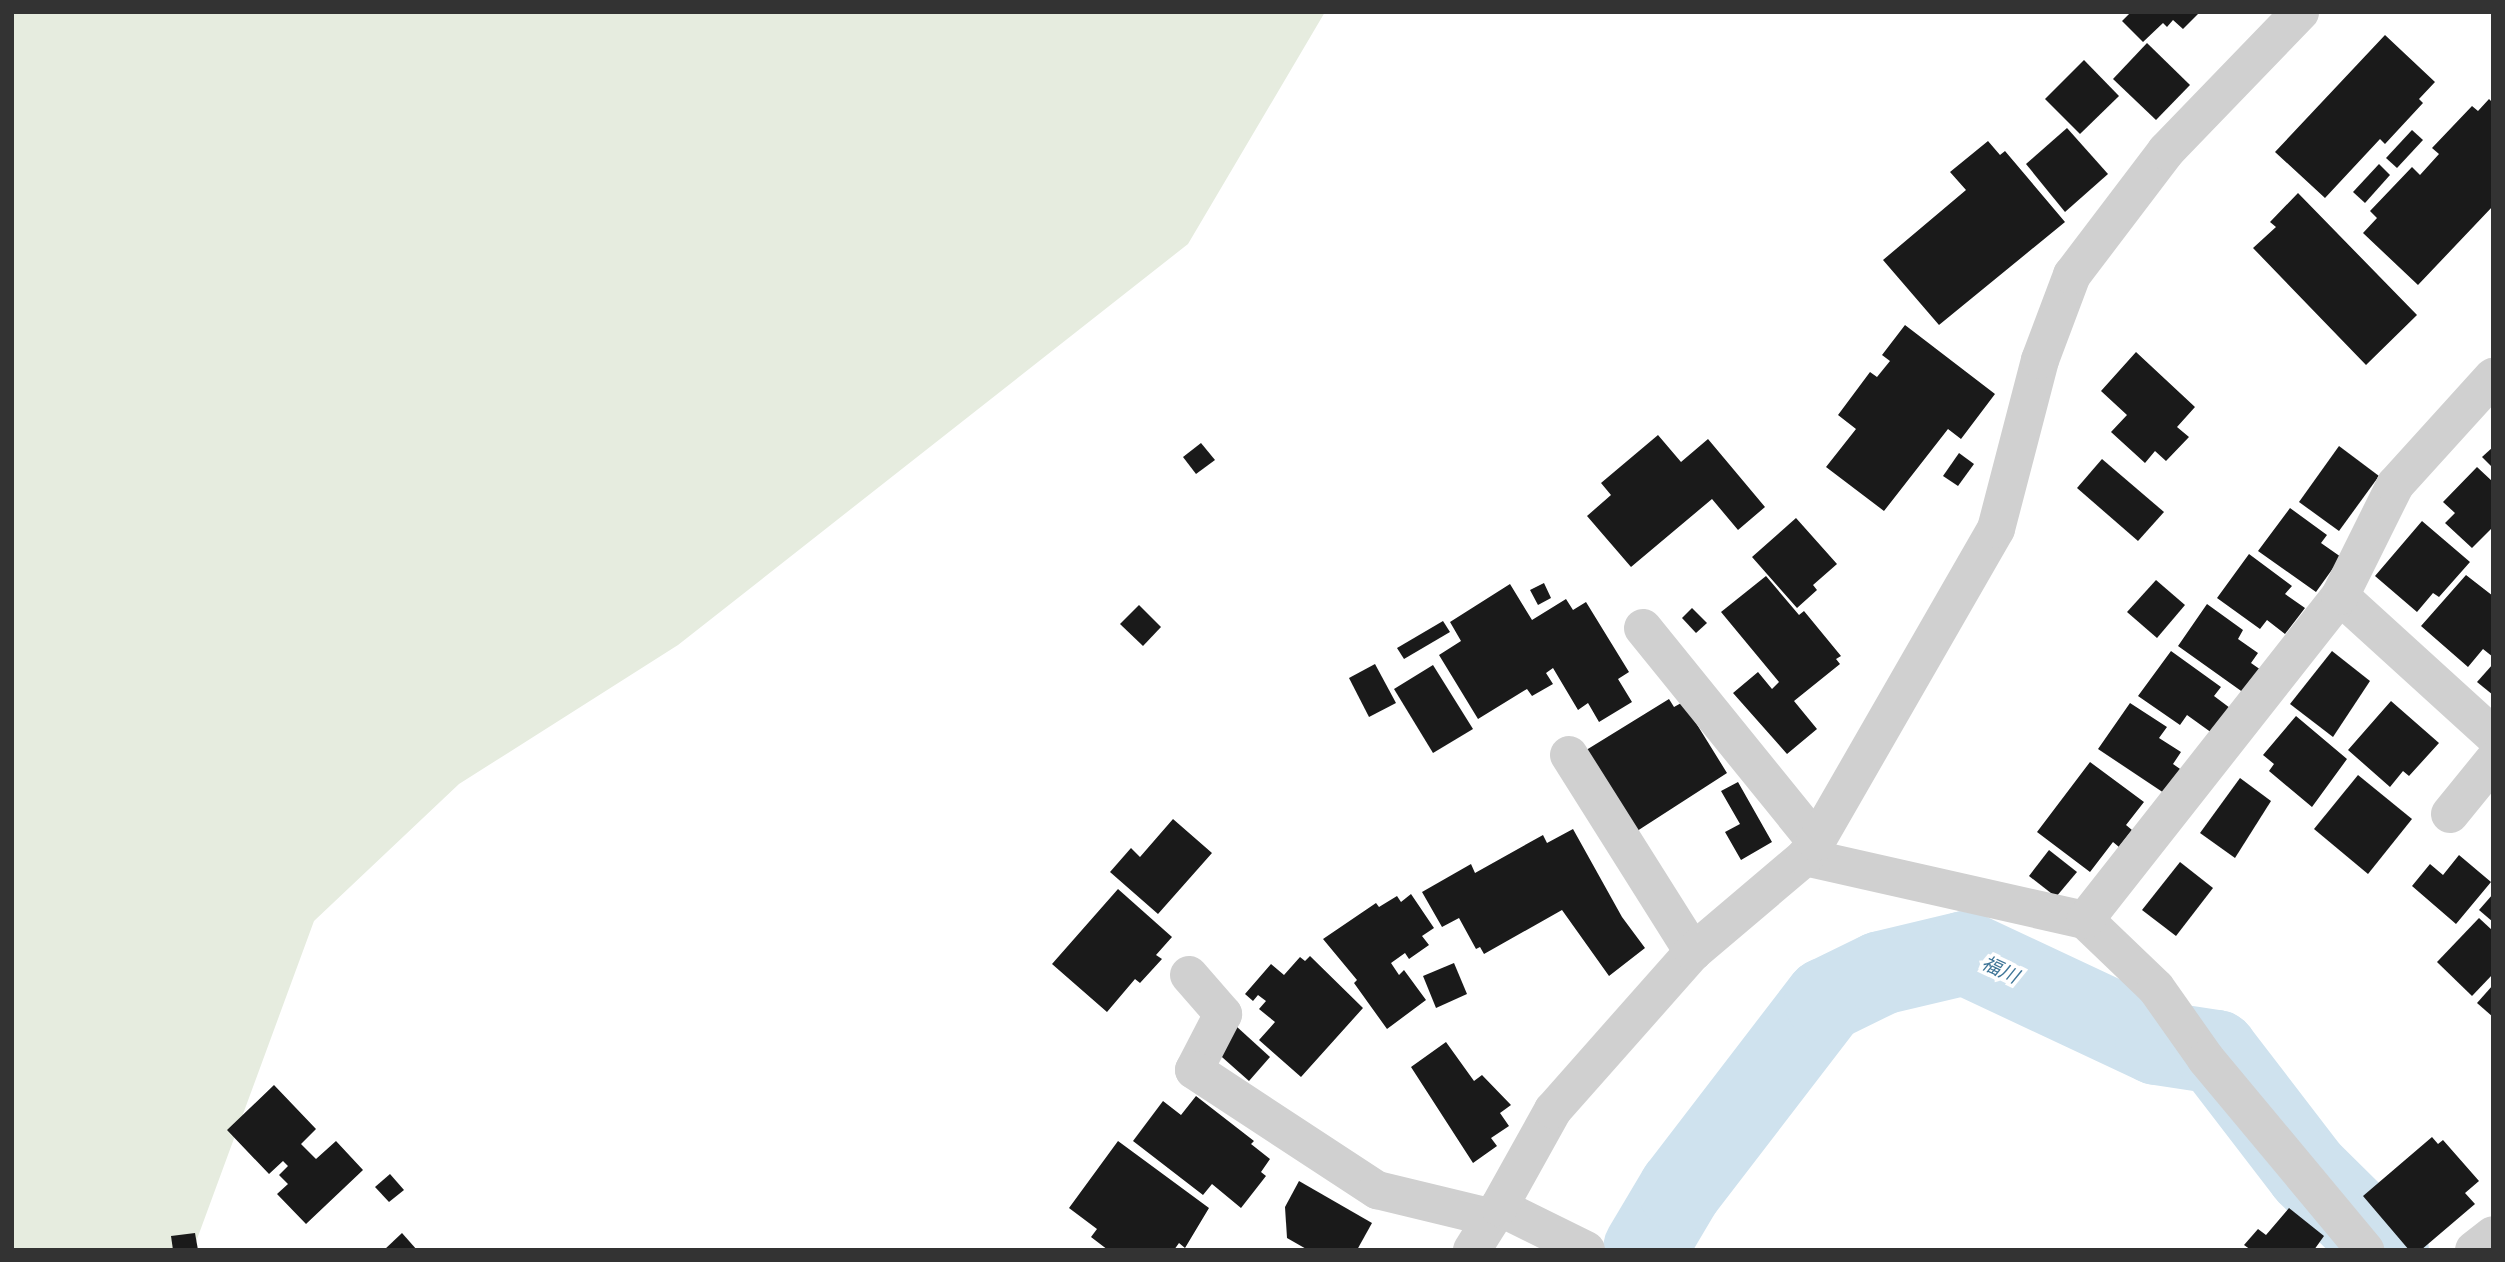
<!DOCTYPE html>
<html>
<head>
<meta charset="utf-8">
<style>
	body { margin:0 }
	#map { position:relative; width:2505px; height:1262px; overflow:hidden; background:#fff; font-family:"Public Sans","Noto Sans JP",sans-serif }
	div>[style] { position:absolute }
	.green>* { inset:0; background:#e6ecdf }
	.river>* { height:84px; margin:-42px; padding:0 42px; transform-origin:42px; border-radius:42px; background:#cfe2ee }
	.building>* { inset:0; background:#1a1a1a }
	.minor>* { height:38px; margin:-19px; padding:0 19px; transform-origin:19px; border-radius:19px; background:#d0d0d0 }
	span { translate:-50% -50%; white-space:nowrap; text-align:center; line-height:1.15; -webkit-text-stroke:7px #fff; paint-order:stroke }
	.water-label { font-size:19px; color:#3f7597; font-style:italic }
	.frame { position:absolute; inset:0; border:14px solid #333; pointer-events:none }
</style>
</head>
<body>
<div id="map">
	<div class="green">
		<i style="clip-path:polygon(12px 12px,1325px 12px,1188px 244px,678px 645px,459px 784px,314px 921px,193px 1250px,12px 1250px)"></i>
	</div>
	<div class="river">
		<i style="left:1645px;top:1249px;width:69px;rotate:-59.3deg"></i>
		<i style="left:1680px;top:1190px;width:240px;rotate:-52.5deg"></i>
		<i style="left:1826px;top:1000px;width:61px;rotate:-26.1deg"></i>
		<i style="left:1881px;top:973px;width:86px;rotate:-13.4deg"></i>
		<i style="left:1965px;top:953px;width:212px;rotate:25.1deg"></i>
		<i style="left:2157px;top:1043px;width:60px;rotate:8.7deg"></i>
		<i style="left:2216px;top:1052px;width:151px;rotate:52.5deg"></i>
		<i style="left:2308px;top:1172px;width:111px;rotate:44.6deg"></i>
	</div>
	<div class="building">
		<i style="clip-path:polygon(2131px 12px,2200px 12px,2183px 29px,2173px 20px,2167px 27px,2163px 23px,2143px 42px,2122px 21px)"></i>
		<i style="clip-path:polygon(2385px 35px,2435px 82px,2419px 99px,2423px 103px,2385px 144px,2380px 139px,2325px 198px,2275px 152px)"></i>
		<i style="clip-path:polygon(2147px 43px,2190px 85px,2156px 120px,2113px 79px)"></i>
		<i style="clip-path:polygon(2084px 60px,2119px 96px,2080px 134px,2045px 99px)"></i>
		<i style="clip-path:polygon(2489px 99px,2493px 103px,2493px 206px,2418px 285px,2363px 233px,2377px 218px,2370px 211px,2412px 167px,2420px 175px,2439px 154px,2432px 148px,2472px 106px,2478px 111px)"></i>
		<i style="clip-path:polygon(2067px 128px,2108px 174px,2065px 212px,2026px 164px)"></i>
		<i style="clip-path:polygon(2412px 130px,2423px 140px,2397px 168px,2386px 158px)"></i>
		<i style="clip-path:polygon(1988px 141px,2000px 155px,2005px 151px,2065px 222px,1939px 325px,1883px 260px,1966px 190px,1950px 172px)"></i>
		<i style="clip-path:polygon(2379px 164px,2390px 175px,2365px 203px,2353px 192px)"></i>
		<i style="clip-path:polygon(2298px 193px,2417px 315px,2366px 365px,2253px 248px,2276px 227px,2270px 222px)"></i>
		<i style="clip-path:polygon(1905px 325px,1995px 394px,1961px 439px,1948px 429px,1884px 511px,1826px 467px,1856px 429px,1838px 415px,1870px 372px,1877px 377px,1890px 361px,1882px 355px)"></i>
		<i style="clip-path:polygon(2136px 352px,2195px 407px,2177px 427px,2189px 437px,2166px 461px,2155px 451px,2145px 463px,2111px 432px,2127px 415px,2101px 391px)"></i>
		<i style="clip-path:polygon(1658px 435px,1681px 462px,1708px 439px,1765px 507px,1738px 530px,1712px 499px,1631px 567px,1587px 516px,1611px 495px,1601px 483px)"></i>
		<i style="clip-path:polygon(1201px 443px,1215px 460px,1196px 474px,1183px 457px)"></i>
		<i style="clip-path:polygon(2339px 446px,2379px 476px,2339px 531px,2299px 502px)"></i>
		<i style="clip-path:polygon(2493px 447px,2493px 468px,2482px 457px)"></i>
		<i style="clip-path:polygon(1959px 453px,1974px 464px,1958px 486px,1943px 476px)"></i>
		<i style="clip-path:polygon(2102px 459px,2164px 512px,2138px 541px,2077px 488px)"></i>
		<i style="clip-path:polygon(2477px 467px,2493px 482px,2493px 527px,2472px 548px,2445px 523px,2455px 513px,2443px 502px)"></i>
		<i style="clip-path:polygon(2290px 508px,2327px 535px,2321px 543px,2341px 557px,2316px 592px,2258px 551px)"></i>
		<i style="clip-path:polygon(1796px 518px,1837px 564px,1813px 585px,1817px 590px,1797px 608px,1752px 557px)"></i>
		<i style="clip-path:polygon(2422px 521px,2470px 562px,2439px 597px,2433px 593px,2417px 612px,2375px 576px)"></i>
		<i style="clip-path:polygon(2249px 554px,2292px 586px,2285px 594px,2305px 608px,2285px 634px,2267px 620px,2260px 629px,2217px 598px)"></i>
		<i style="clip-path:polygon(2466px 575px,2493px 596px,2493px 657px,2483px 649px,2468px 667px,2421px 626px)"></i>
		<i style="clip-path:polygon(1766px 576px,1799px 615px,1804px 611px,1841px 656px,1836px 659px,1840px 664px,1794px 701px,1817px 729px,1787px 754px,1733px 693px,1758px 672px,1772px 689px,1779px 682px,1721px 612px)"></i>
		<i style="clip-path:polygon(2156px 580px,2185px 605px,2157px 638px,2127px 612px)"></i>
		<i style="clip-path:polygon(1544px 583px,1551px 598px,1538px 605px,1530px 590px)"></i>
		<i style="clip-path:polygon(1510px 584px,1532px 620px,1566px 599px,1573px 610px,1586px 602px,1629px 672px,1618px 679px,1632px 702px,1599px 722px,1588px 703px,1578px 710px,1553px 668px,1546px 673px,1553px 684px,1532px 696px,1527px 689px,1478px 719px,1439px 655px,1461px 641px,1450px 622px)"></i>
		<i style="clip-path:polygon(2207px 604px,2243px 630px,2238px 639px,2258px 653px,2251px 663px,2261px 670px,2244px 693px,2178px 646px)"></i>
		<i style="clip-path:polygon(1139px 605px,1161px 627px,1143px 646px,1120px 624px)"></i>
		<i style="clip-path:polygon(1692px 608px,1707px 623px,1696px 633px,1682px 618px)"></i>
		<i style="clip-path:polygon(1443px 621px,1450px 632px,1404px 659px,1397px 648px)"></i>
		<i style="clip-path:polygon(2171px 651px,2221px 687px,2214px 696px,2230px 708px,2212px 733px,2187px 715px,2180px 725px,2138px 696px)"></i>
		<i style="clip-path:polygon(2332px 651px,2370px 681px,2333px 737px,2290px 704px)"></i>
		<i style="clip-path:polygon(1375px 664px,1396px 703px,1369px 717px,1349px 678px)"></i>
		<i style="clip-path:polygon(2493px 664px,2493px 695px,2477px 682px)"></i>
		<i style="clip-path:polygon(1433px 665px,1473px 729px,1433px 753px,1394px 689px)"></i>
		<i style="clip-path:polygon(1669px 699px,1674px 707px,1683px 702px,1727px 773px,1634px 833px,1583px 752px)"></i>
		<i style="clip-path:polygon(2391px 701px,2439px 743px,2409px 776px,2403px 771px,2390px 787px,2348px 750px)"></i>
		<i style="clip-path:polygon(2130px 703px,2167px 727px,2159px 738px,2181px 752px,2173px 764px,2183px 771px,2167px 795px,2098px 749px)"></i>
		<i style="clip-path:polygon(2296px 716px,2347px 759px,2312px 807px,2269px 771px,2274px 764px,2263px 755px)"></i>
		<i style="clip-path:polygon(2090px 762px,2144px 802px,2126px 825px,2132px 830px,2119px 847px,2113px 842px,2090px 872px,2037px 832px)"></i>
		<i style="clip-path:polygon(2358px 775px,2412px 819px,2368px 874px,2314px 829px)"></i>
		<i style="clip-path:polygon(2240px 778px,2271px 801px,2235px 858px,2200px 833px)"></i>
		<i style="clip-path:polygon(1738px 782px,1772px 842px,1741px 860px,1725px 832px,1740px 824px,1721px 791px)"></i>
		<i style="clip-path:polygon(1173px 819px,1212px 853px,1158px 914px,1110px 872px,1131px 848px,1140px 857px)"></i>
		<i style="clip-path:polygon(1573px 829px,1622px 917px,1645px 948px,1609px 976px,1562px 910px,1484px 954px,1480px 947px,1476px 949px,1459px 918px,1442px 927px,1422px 892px,1471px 864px,1475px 873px,1543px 835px,1547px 843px)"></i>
		<i style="clip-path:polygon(2049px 850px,2077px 872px,2056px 897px,2029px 876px)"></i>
		<i style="clip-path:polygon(2459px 855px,2491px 882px,2456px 924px,2412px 886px,2430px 864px,2443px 875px)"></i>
		<i style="clip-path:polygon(2180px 862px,2213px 888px,2176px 936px,2142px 910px)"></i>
		<i style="clip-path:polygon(1118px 889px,1172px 937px,1156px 955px,1162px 959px,1140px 983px,1135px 979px,1107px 1012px,1052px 964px)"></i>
		<i style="clip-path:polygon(1411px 894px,1434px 928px,1422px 936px,1429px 945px,1409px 959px,1405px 953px,1391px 963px,1399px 975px,1404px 970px,1426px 1000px,1387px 1029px,1354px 983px,1357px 980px,1323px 939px,1376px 903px,1379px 907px,1397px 896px,1401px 902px)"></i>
		<i style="clip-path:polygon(2493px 894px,2493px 922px,2479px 910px)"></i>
		<i style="clip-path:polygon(2479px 918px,2493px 931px,2493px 974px,2472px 996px,2437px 962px)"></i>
		<i style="clip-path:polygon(1310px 956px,1363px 1008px,1301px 1077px,1259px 1040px,1275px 1022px,1259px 1009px,1266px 1001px,1258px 995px,1253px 1001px,1245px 994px,1271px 964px,1284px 975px,1300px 957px,1305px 961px)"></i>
		<i style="clip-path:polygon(1454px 963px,1467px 994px,1436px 1008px,1423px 976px)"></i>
		<i style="clip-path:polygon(2493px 985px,2493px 1017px,2477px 1003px)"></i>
		<i style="clip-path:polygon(1236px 1026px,1270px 1057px,1249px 1081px,1214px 1050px)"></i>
		<i style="clip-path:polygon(1446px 1042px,1474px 1081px,1482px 1075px,1511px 1105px,1500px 1113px,1509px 1126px,1491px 1138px,1497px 1146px,1473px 1163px,1411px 1067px)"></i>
		<i style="clip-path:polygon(274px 1085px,316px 1129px,301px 1144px,316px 1159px,336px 1141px,363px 1170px,306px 1224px,277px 1194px,288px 1184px,279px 1175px,288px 1166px,283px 1161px,269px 1174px,227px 1130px)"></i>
		<i style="clip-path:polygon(1196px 1096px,1254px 1141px,1251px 1144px,1270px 1159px,1261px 1172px,1266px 1176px,1241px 1208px,1212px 1184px,1203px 1195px,1133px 1141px,1163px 1101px,1181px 1115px)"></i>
		<i style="clip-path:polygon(2432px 1137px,2438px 1144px,2443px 1140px,2479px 1181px,2465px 1193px,2475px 1204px,2421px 1250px,2409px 1250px,2363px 1196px)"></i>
		<i style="clip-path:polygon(1118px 1141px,1209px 1208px,1185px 1248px,1179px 1243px,1174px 1250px,1108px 1250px,1091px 1237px,1097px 1229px,1069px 1208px)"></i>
		<i style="clip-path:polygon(390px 1174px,404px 1190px,389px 1202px,375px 1187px)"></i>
		<i style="clip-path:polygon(1299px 1181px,1372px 1223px,1357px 1250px,1308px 1250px,1287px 1238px,1285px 1207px)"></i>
		<i style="clip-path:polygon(2289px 1208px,2324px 1236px,2314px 1250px,2251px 1250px,2244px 1245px,2258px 1229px,2266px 1235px)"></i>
		<i style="clip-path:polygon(195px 1233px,198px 1250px,173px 1250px,171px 1236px)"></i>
		<i style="clip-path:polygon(402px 1233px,417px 1250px,384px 1250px)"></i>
	</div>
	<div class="minor">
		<i style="left:2340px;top:596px;width:207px;rotate:42.3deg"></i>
		<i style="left:1643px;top:628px;width:275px;rotate:51deg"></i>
		<i style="left:1569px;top:755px;width:233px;rotate:57.8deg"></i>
		<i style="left:2450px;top:814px;width:68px;rotate:-50.9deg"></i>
		<i style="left:1805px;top:857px;width:287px;rotate:12.7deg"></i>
		<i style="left:2085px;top:920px;width:98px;rotate:43.8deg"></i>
		<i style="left:2156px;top:988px;width:87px;rotate:54.8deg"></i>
		<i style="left:2206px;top:1059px;width:249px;rotate:50.2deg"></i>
		<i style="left:2085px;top:920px;width:412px;rotate:-51.8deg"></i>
		<i style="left:2340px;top:596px;width:124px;rotate:-63.6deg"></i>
		<i style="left:2395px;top:485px;width:146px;rotate:-47.8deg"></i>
		<i style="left:1189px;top:975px;width:52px;rotate:48.9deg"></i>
		<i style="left:1223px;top:1014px;width:63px;rotate:117.4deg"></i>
		<i style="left:1194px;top:1070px;width:219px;rotate:33.3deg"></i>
		<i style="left:1377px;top:1190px;width:115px;rotate:13.6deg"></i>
		<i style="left:1472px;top:1250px;width:51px;rotate:-57.9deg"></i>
		<i style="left:1586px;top:1250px;width:97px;rotate:-153.7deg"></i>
		<i style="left:1499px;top:1207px;width:111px;rotate:-60.9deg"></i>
		<i style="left:1553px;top:1110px;width:211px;rotate:-48.5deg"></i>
		<i style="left:1693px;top:952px;width:147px;rotate:-40.3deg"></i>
		<i style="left:1805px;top:857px;width:19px;rotate:-54deg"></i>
		<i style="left:1816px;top:842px;width:361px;rotate:-60.1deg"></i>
		<i style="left:1996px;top:529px;width:175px;rotate:-75.4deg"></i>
		<i style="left:2040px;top:360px;width:91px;rotate:-69.4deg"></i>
		<i style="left:2072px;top:275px;width:156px;rotate:-52.8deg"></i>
		<i style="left:2166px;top:151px;width:193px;rotate:-46deg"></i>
		<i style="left:2474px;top:1250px;width:24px;rotate:-38deg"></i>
	</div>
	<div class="water-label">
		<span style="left:2000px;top:970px;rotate:25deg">福川</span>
	</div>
	<div class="frame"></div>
</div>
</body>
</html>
